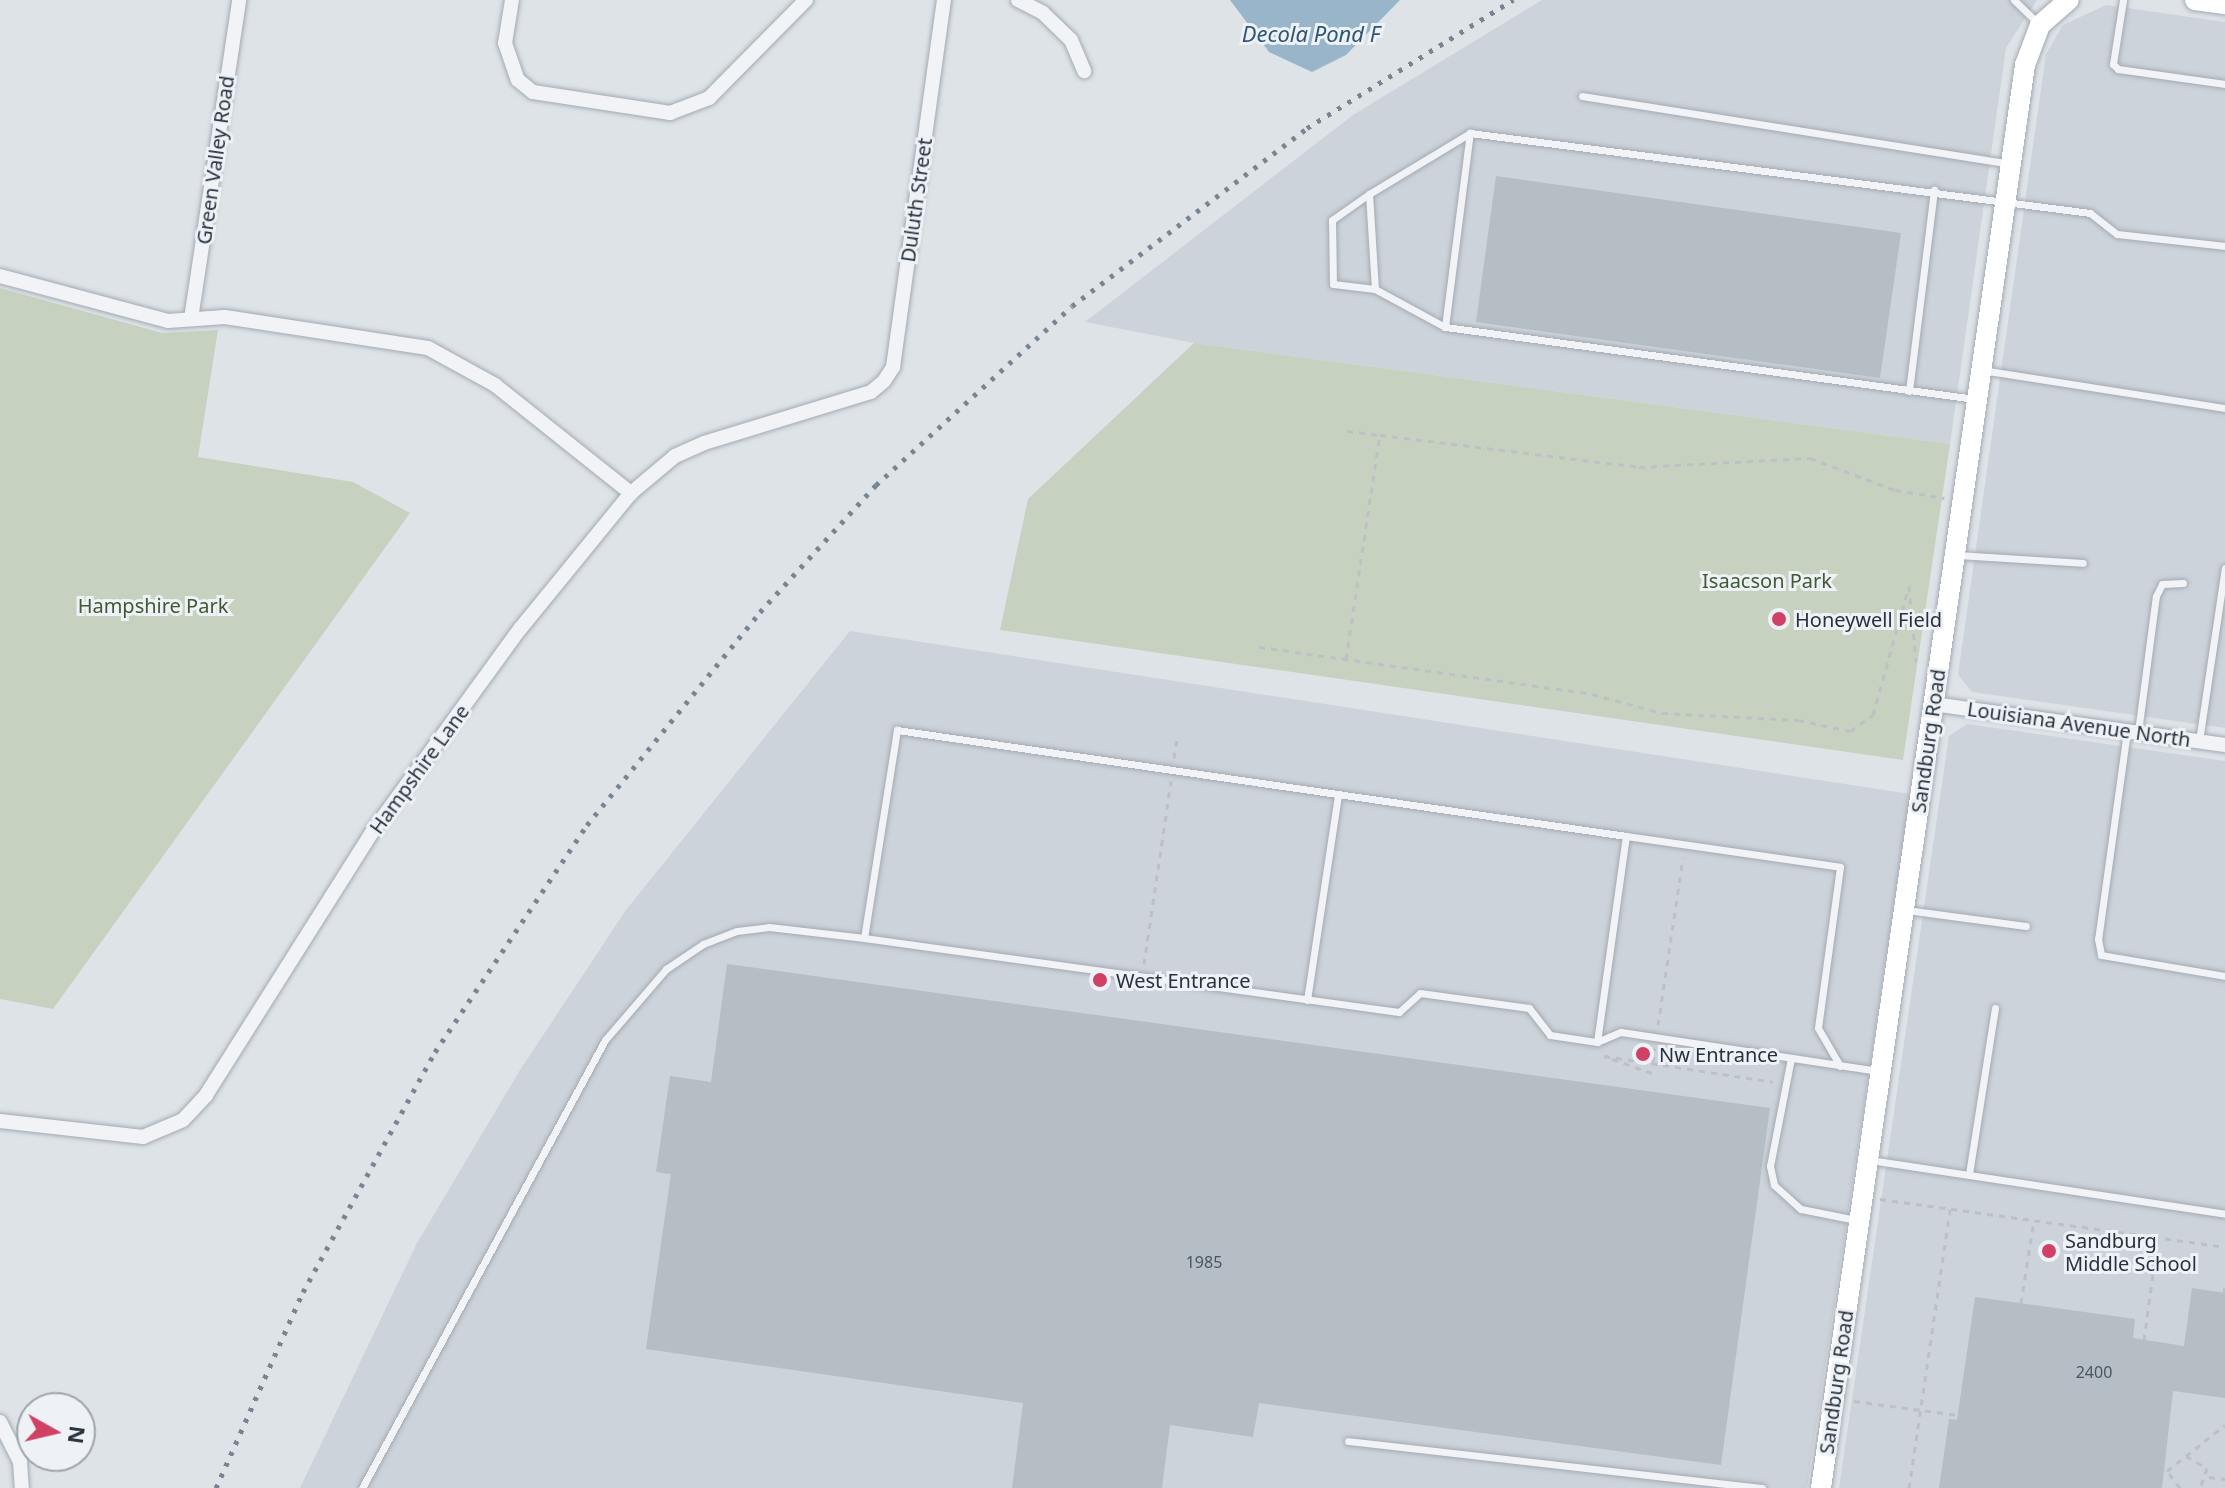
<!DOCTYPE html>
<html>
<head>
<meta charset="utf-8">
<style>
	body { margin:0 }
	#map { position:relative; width:2225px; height:1488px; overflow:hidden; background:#dee3e8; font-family:"Noto Sans",sans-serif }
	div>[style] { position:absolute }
	.built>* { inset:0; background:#ccd3da }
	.green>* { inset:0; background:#c6d2bf }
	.water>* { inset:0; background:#98b5c9 }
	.building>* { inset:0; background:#b5bdc5 }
	.path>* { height:3px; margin-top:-1.5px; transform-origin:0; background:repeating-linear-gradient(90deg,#bcc1c6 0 6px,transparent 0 12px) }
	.roads { filter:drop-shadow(0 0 2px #a3aab2) drop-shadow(0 0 2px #a3aab2) }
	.lane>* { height:7px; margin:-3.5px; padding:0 3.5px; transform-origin:3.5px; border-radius:3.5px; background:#f1f3f6 }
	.street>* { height:14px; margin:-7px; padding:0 7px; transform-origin:7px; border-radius:7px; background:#f1f3f6 }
	.secondary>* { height:20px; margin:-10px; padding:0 10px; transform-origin:10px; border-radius:10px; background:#fff }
	.rail>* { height:5px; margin-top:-2.5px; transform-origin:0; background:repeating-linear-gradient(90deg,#778492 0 4px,transparent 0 12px) }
	.dots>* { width:22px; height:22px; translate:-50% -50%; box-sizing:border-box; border:4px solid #eef2f6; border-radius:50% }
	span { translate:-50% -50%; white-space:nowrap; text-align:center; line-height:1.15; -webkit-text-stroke:6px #eef2f6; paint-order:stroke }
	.number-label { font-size:16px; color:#4a5560 }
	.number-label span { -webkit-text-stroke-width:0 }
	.street-label { font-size:20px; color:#27323f }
	.park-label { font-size:20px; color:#405b34 }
	.poi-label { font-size:20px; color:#27323f }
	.left { translate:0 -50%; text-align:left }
	.water-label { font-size:22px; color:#305674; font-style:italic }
	.north { position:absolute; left:16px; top:1392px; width:80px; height:80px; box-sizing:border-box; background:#eef2f6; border:2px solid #9ea5ad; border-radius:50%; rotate:98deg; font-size:22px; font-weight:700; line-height:32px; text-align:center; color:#27323f }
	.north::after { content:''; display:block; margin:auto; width:28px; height:36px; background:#d14065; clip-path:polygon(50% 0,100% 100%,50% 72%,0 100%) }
</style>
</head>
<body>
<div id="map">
	<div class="built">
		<i style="clip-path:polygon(1542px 0,2037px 0,2006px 48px,1950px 444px,1194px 343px,1085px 322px,1353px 115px)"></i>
		<i style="clip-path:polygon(2106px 5px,2225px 22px,2225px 728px,1972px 692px,1958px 675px,2046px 54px,2063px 25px)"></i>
		<i style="clip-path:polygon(850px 631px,1910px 794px,1807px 1488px,300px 1488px,417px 1243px,520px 1070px,626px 910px)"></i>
		<i style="clip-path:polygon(1967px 724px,2225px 761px,2225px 1488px,1839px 1488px,1949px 736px)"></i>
	</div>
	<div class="green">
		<i style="clip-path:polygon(0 288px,162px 333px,218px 330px,198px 457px,353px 482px,410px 513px,53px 1009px,0 999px)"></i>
		<i style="clip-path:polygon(1194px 343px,1950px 444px,1903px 760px,1000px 630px,1028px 499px)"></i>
	</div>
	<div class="water">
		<i style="clip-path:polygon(1230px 0,1400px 0,1346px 55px,1312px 72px,1269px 52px)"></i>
	</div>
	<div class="building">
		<i style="clip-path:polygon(1496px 176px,1901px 233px,1880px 378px,1476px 322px)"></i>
		<i style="clip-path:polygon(727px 964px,1770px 1108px,1721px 1465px,1259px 1403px,1253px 1437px,1170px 1425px,1162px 1488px,1012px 1488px,1023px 1403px,646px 1349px,671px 1174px,656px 1172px,670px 1076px,711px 1082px)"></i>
		<i style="clip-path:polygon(2192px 1288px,2225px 1293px,2225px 1398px,2173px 1391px,2162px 1488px,1939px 1488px,1949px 1419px,1957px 1420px,1975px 1297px,2135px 1319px,2133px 1338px,2184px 1346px)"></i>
	</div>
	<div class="path">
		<i style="left:1347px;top:431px;width:33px;rotate:7deg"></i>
		<i style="left:1259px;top:647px;width:336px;rotate:8deg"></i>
		<i style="left:1592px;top:694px;width:73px;rotate:15.2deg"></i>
		<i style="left:1662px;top:713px;width:136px;rotate:2.9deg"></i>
		<i style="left:1798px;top:720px;width:53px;rotate:11.9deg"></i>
		<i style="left:1850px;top:731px;width:28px;rotate:-35deg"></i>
		<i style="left:1873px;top:715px;width:134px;rotate:-74.4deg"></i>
		<i style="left:1909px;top:586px;width:76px;rotate:84.7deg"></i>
		<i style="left:1346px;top:659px;width:227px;rotate:-81.4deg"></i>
		<i style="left:1380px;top:435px;width:261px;rotate:7deg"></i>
		<i style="left:1639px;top:467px;width:171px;rotate:-3deg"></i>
		<i style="left:1810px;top:458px;width:91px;rotate:20.6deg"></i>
		<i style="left:1895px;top:490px;width:50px;rotate:9.3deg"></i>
		<i style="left:1174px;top:758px;width:20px;rotate:-81deg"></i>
		<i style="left:1144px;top:964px;width:185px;rotate:-81.6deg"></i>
		<i style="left:1658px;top:1025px;width:169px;rotate:-81.5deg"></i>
		<i style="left:1653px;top:1062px;width:14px;rotate:-82deg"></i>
		<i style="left:1652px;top:1073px;width:51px;rotate:-160.5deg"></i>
		<i style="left:1604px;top:1056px;width:171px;rotate:8.7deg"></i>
		<i style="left:1880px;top:1199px;width:348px;rotate:7.9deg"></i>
		<i style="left:2224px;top:1293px;width:8px;rotate:-83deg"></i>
		<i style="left:2021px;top:1303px;width:84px;rotate:-81.1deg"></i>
		<i style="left:2144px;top:1340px;width:104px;rotate:-82.3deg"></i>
		<i style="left:1854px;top:1401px;width:105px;rotate:7.7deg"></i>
		<i style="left:2186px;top:1456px;width:24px;rotate:30deg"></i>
		<i style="left:2207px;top:1468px;width:21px;rotate:109deg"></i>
		<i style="left:2209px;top:1477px;width:16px;rotate:7deg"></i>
		<i style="left:1909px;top:1488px;width:282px;rotate:-81.6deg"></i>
		<i style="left:2180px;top:1488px;width:21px;rotate:-127deg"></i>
		<i style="left:2167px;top:1471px;width:74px;rotate:-38.4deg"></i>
	</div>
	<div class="roads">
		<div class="lane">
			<i style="left:2014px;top:0;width:33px;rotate:44deg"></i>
			<i style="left:2123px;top:0;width:65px;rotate:98.9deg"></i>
			<i style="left:2113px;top:64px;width:7px;rotate:45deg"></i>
			<i style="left:2118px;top:69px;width:108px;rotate:8deg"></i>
			<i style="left:1582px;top:96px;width:433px;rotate:9deg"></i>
			<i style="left:1369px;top:194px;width:45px;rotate:144.9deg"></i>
			<i style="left:1332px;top:220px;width:64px;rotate:89.1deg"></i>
			<i style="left:1333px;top:284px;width:42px;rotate:6.8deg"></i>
			<i style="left:1445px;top:327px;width:196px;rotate:-82.7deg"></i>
			<i style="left:1982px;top:370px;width:246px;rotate:8.9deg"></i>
			<i style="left:1909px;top:391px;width:203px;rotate:-82.9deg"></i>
			<i style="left:1975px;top:399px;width:535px;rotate:-172.26deg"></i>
			<i style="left:1445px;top:327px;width:80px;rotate:-151.5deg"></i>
			<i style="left:1375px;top:289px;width:95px;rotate:-93.6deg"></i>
			<i style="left:1369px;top:194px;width:118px;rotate:-31.1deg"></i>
			<i style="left:1470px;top:133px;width:625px;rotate:7.35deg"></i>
			<i style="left:2090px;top:213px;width:34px;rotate:38deg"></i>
			<i style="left:2117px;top:234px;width:109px;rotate:6.3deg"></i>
			<i style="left:1957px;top:555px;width:126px;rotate:3.6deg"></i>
			<i style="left:2127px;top:731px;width:210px;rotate:97.9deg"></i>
			<i style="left:2098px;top:939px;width:16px;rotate:79deg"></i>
			<i style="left:2101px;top:955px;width:126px;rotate:9.6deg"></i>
			<i style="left:2138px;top:732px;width:137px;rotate:-82.5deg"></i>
			<i style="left:2156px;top:596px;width:13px;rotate:-63deg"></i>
			<i style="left:2162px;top:584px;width:21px;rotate:-3deg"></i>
			<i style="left:2199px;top:741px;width:175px;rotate:-81.5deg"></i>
			<i style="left:1906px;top:910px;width:121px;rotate:7.6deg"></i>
			<i style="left:864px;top:938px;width:211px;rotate:-81deg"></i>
			<i style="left:897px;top:730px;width:737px;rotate:8.27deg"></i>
			<i style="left:1307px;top:1000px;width:208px;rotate:-81.4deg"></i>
			<i style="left:1597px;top:1042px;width:208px;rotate:-82deg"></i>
			<i style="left:1626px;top:836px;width:216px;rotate:8.2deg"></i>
			<i style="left:1840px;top:867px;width:162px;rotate:97.8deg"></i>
			<i style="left:1818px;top:1028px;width:44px;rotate:59.9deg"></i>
			<i style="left:1791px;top:1058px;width:110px;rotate:101deg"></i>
			<i style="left:1770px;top:1166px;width:19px;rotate:78deg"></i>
			<i style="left:1774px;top:1185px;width:36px;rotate:42deg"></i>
			<i style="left:1801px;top:1209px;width:56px;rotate:11.3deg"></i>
			<i style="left:1870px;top:1160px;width:359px;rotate:8.6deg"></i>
			<i style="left:1969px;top:1174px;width:168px;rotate:-81.1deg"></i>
			<i style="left:1348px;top:1441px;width:417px;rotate:6.5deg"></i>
			<i style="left:362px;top:1488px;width:510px;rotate:-61.52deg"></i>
			<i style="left:605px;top:1040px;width:94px;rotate:-49.3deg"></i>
			<i style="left:666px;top:969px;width:45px;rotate:-34deg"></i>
			<i style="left:703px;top:944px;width:36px;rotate:-21deg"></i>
			<i style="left:737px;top:931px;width:32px;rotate:-7deg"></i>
			<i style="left:769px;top:927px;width:96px;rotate:6.6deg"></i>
			<i style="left:864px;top:938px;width:540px;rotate:7.88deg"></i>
			<i style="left:1399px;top:1012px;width:28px;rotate:-42deg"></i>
			<i style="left:1420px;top:993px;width:110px;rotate:7.8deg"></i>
			<i style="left:1529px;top:1008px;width:34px;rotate:52deg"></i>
			<i style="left:1550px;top:1035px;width:48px;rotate:8.5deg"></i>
			<i style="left:1597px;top:1042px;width:26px;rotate:-23deg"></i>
			<i style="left:1621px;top:1032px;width:262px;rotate:8.6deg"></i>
		</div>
		<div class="street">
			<i style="left:512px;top:0;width:44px;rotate:99.2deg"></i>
			<i style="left:505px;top:43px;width:39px;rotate:71deg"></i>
			<i style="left:518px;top:80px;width:19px;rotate:39deg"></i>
			<i style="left:533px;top:92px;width:139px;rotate:8.7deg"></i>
			<i style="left:670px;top:113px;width:42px;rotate:-21deg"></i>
			<i style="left:709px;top:98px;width:138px;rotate:-45.3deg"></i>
			<i style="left:1018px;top:0;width:28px;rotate:27deg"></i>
			<i style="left:1043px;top:13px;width:39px;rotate:44deg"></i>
			<i style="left:1071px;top:40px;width:34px;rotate:67deg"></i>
			<i style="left:0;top:276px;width:174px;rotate:15deg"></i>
			<i style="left:168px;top:321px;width:57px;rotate:-4deg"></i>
			<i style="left:225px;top:317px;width:205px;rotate:8.7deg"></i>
			<i style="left:428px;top:348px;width:77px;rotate:28.9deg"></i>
			<i style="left:495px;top:385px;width:174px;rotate:38.5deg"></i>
			<i style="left:191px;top:319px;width:323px;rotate:-81.4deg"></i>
			<i style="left:1933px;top:704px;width:295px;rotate:8deg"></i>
			<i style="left:0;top:1121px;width:144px;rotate:6.4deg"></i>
			<i style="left:143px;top:1137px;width:43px;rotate:-23deg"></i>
			<i style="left:183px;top:1120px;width:34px;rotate:-47deg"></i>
			<i style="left:206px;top:1095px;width:312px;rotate:-57.7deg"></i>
			<i style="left:373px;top:831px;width:250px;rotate:-54deg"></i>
			<i style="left:520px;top:629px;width:176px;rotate:-50.8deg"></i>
			<i style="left:631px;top:493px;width:57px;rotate:-40.1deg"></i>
			<i style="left:675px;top:456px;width:32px;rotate:-24deg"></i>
			<i style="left:704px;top:443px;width:175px;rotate:-17deg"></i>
			<i style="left:871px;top:392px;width:17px;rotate:-40deg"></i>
			<i style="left:884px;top:381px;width:17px;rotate:-57deg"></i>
			<i style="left:893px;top:367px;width:371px;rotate:-82.1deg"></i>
			<i style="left:0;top:1422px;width:45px;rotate:63.4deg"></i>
			<i style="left:20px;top:1462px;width:26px;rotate:86deg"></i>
		</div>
		<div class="secondary">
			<i style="left:2195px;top:0;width:30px;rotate:8deg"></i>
			<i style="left:1821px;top:1488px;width:1438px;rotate:-81.84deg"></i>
			<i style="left:2025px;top:65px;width:43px;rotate:-69.4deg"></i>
			<i style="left:2040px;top:25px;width:38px;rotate:-41deg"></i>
		</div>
	</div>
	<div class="rail">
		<i style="left:216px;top:1488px;width:214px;rotate:-66.1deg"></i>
		<i style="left:303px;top:1292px;width:274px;rotate:-61.2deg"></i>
		<i style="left:435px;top:1052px;width:273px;rotate:-56.2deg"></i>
		<i style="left:587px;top:825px;width:274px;rotate:-50.9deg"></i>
		<i style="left:760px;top:612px;width:172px;rotate:-47.6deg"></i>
		<i style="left:876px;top:485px;width:265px;rotate:-42.4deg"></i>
		<i style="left:1072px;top:306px;width:295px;rotate:-37.1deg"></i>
		<i style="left:1307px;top:128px;width:243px;rotate:-31.9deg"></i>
	</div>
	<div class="dots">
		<i style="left:1779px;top:619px;background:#d14065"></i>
		<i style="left:1100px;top:980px;background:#d14065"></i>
		<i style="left:1643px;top:1054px;background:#d14065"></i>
		<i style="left:2049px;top:1251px;background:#d14065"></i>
	</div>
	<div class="number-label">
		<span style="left:1204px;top:1262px">1985</span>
		<span style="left:2094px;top:1372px">2400</span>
	</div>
	<div class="street-label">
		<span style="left:215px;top:160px;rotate:-82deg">Green Valley Road</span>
		<span style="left:916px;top:200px;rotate:-82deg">Duluth Street</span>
		<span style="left:2079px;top:724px;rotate:8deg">Louisiana Avenue North</span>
		<span style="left:1928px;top:741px;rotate:-82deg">Sandburg Road</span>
		<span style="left:419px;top:769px;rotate:-54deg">Hampshire Lane</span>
		<span style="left:1836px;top:1382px;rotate:-82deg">Sandburg Road</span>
	</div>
	<div class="park-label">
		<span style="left:1767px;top:580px">Isaacson Park</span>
		<span style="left:153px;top:605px">Hampshire Park</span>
	</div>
	<div class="poi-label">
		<span class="left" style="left:1795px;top:619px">Honeywell Field</span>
		<span class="left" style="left:1116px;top:980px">West Entrance</span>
		<span class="left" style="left:1659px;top:1054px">Nw Entrance</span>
		<span class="left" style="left:2065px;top:1252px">Sandburg<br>Middle School</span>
	</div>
	<div class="water-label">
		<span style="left:1311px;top:34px">Decola Pond F</span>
	</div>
	<div class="north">N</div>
</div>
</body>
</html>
